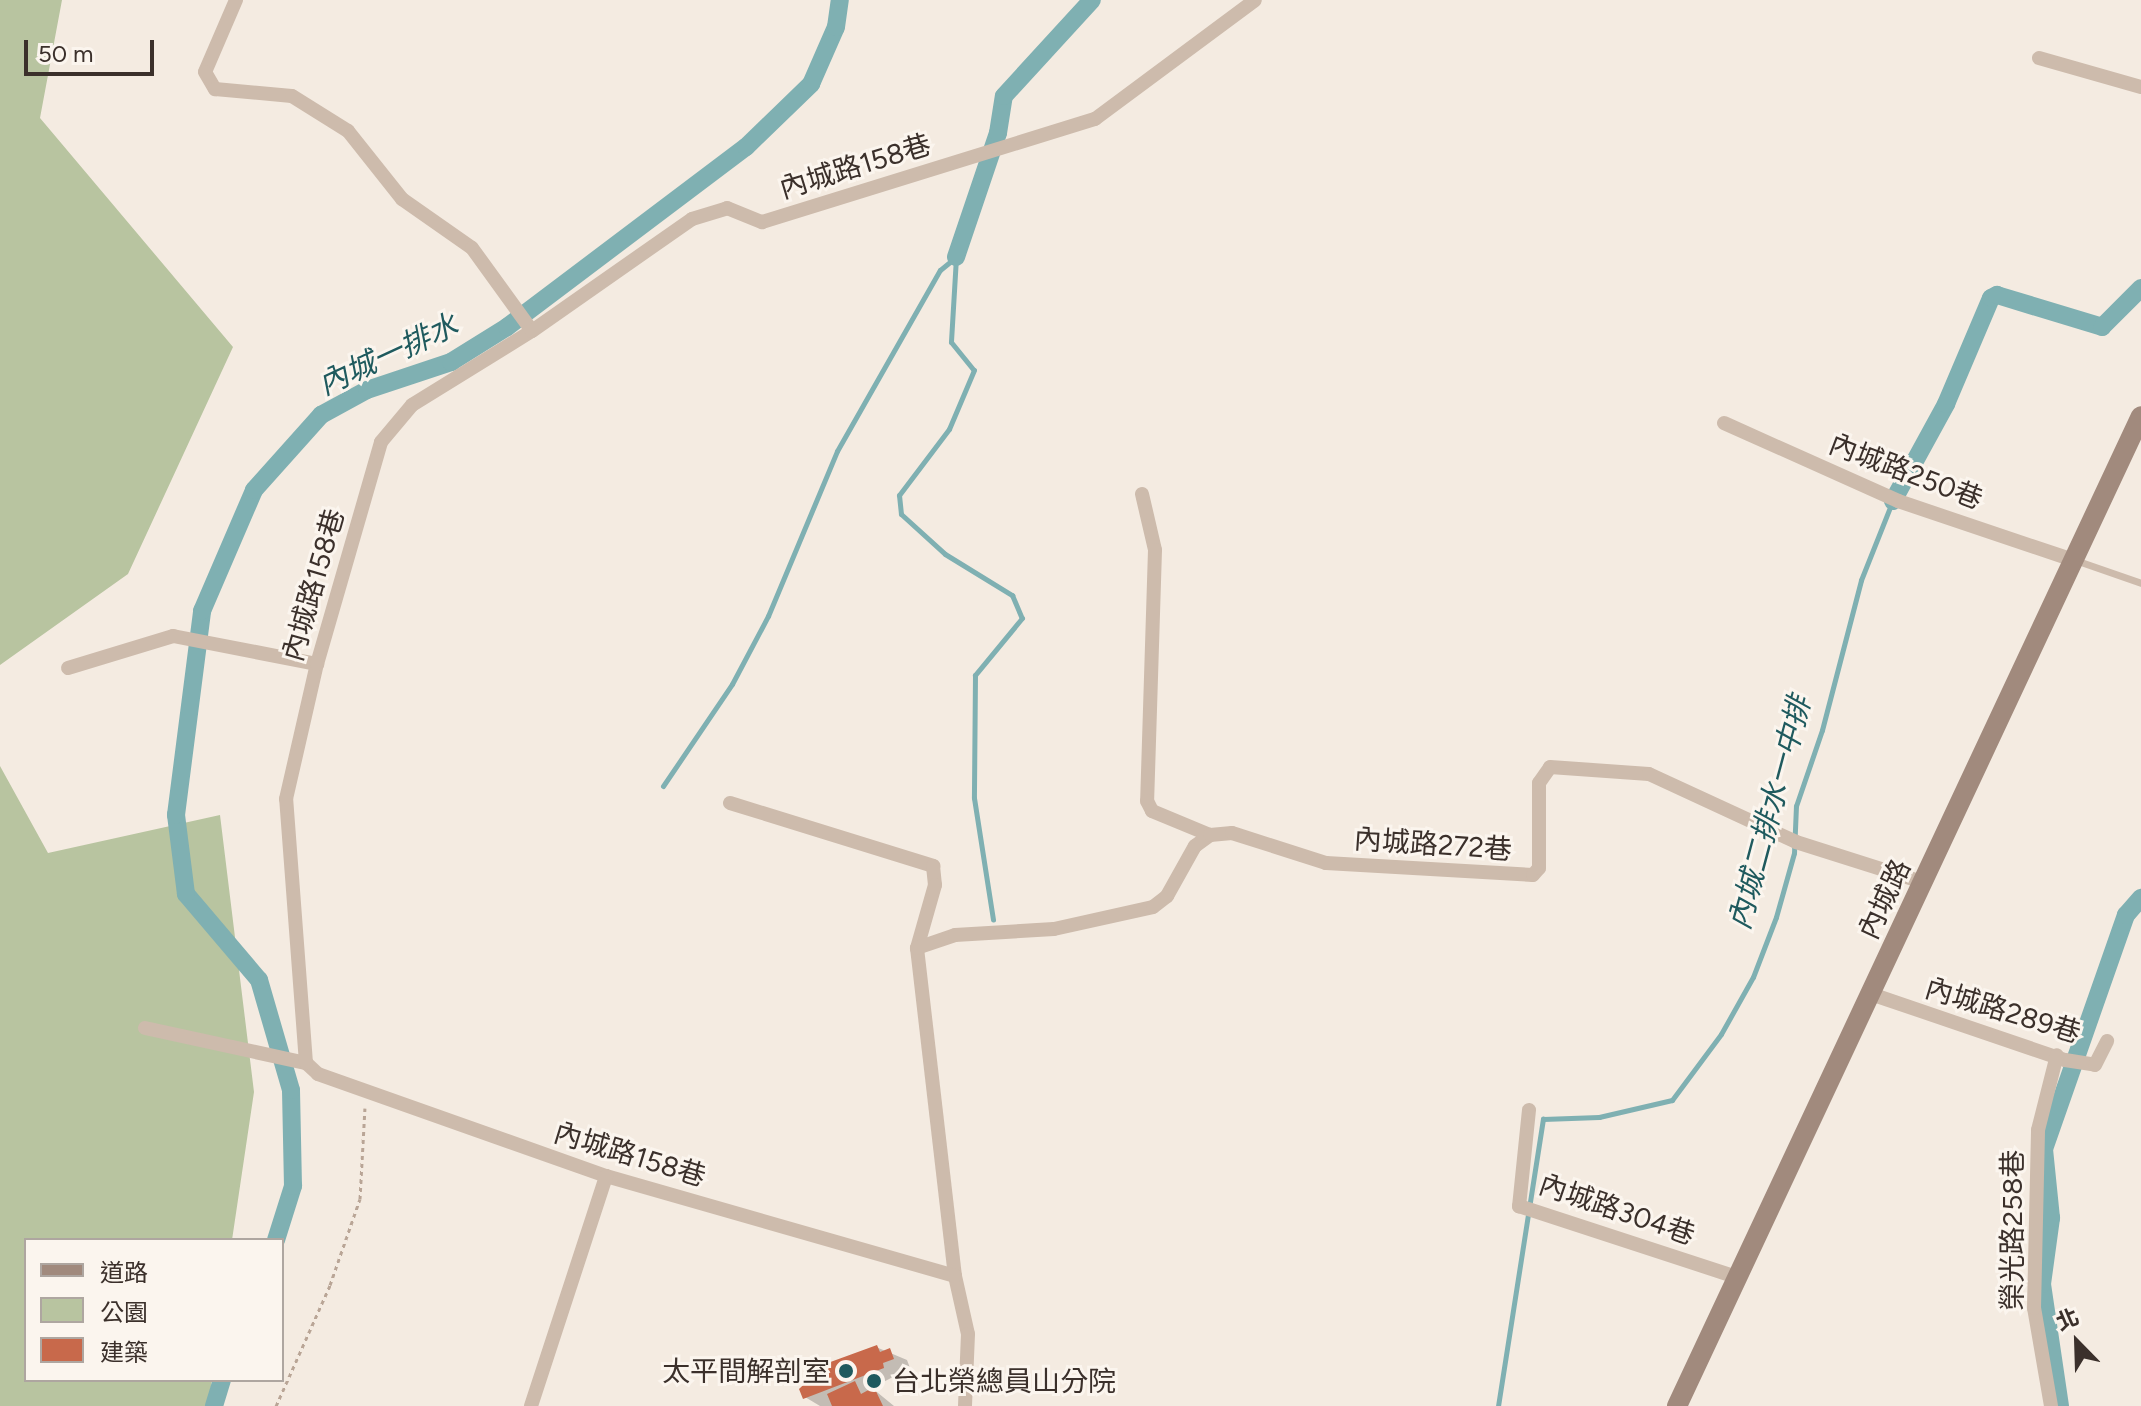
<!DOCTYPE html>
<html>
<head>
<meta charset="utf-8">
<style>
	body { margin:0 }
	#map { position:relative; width:2141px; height:1406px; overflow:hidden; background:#f4ebe1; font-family:Figtree,"Noto Sans TC",sans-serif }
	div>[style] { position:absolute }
	.green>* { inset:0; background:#b8c4a0 }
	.shadow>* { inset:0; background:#0003 }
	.stream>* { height:5px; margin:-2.5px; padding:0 2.5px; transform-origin:2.5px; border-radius:2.5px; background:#7fb0b2 }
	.canal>* { height:18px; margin:-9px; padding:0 9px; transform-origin:9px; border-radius:9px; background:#7fb0b2 }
	.building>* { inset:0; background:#c8694b }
	.path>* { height:3px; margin-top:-1.5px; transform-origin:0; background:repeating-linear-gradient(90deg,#b9a596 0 4px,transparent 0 8px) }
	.lane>* { height:7px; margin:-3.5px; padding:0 3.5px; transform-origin:3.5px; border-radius:3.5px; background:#cdbbac }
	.street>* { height:14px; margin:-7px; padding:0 7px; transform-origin:7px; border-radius:7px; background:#cdbbac }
	.secondary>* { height:20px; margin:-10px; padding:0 10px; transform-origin:10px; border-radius:10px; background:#a18a7d }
	.dots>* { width:22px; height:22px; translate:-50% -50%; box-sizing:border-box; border:4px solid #fbf5ee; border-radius:50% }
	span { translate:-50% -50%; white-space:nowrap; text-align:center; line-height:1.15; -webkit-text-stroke:6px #fbf5ee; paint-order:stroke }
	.street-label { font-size:28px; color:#3b302b }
	.poi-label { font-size:28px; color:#3b302b }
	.right { translate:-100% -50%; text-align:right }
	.left { translate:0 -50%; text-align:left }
	.water-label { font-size:30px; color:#1f5a5e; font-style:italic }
	.legend { position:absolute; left:24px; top:1238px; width:260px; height:144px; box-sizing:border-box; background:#fbf5ee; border:2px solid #aea6a0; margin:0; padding:10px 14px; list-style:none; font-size:24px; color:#3b302b }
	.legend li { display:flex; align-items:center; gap:16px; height:40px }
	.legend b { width:40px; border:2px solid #aea6a0 }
	.north { position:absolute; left:2037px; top:1302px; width:80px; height:80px; -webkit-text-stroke:6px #fbf5ee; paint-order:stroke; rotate:337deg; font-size:22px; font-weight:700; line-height:32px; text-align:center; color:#3b302b }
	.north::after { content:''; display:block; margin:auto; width:28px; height:36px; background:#3b302b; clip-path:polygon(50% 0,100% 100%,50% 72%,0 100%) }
	.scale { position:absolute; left:24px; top:40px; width:130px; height:36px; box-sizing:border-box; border:4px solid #3b302b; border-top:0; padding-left:10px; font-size:24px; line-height:28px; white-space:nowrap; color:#3b302b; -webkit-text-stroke:6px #fbf5ee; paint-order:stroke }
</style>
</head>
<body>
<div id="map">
	<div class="green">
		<i style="clip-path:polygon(0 0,62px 0,40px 118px,233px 347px,128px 574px,0 665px)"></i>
		<i style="clip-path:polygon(0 766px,48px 853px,220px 815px,254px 1092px,232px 1240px,26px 1240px,26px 1380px,212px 1380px,208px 1406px,0 1406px)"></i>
	</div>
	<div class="shadow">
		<i style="clip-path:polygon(876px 1347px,907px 1360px,910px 1368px,872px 1388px,894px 1406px,820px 1406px,805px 1397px)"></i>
	</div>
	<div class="stream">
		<i style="left:956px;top:257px;width:85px;rotate:93.4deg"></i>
		<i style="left:951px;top:342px;width:36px;rotate:51deg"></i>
		<i style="left:974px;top:370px;width:64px;rotate:113deg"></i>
		<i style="left:949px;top:429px;width:83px;rotate:127.1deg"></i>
		<i style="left:899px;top:495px;width:19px;rotate:84deg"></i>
		<i style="left:901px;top:514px;width:59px;rotate:42.3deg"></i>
		<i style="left:945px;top:554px;width:79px;rotate:31.5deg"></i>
		<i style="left:1012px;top:595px;width:25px;rotate:67deg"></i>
		<i style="left:1022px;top:618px;width:74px;rotate:129.5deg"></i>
		<i style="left:975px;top:675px;width:123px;rotate:90.5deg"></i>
		<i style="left:974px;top:798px;width:123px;rotate:81.1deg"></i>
		<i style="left:663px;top:786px;width:123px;rotate:-55.9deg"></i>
		<i style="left:732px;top:684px;width:77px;rotate:-62.1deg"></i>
		<i style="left:768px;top:616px;width:179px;rotate:-67.3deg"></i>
		<i style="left:837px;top:451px;width:208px;rotate:-60.4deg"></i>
		<i style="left:940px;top:270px;width:19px;rotate:-39deg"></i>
		<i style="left:1498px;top:1406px;width:291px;rotate:-81.1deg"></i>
		<i style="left:1543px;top:1119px;width:56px;rotate:-2deg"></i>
		<i style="left:1599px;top:1117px;width:75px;rotate:-13.1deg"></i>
		<i style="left:1672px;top:1100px;width:82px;rotate:-53.4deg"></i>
		<i style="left:1721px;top:1034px;width:65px;rotate:-60.7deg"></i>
		<i style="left:1753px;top:977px;width:64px;rotate:-69deg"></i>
		<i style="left:1776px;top:917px;width:66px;rotate:-74.3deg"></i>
		<i style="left:1794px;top:853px;width:47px;rotate:-87.6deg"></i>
		<i style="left:1796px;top:806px;width:80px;rotate:-71.1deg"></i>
		<i style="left:1822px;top:730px;width:155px;rotate:-75.4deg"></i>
		<i style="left:1861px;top:580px;width:84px;rotate:-68.3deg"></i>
	</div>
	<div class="canal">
		<i style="left:956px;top:257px;width:131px;rotate:-71.3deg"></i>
		<i style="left:998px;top:133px;width:37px;rotate:-81deg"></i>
		<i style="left:1004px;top:96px;width:130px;rotate:-47.5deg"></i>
		<i style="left:1893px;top:501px;width:111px;rotate:-61.3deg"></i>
		<i style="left:1946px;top:404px;width:115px;rotate:-67deg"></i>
		<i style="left:1991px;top:298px;width:7px;rotate:-27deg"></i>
		<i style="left:1997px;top:295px;width:110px;rotate:16.9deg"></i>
		<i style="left:2102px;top:327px;width:55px;rotate:-45deg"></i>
		<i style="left:276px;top:1240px;width:57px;rotate:-72.5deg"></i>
		<i style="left:293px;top:1186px;width:96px;rotate:-91.2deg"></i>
		<i style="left:291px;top:1090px;width:115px;rotate:-106.2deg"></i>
		<i style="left:259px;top:980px;width:113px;rotate:-130.3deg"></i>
		<i style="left:186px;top:894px;width:80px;rotate:-97.2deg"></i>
		<i style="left:176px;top:815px;width:206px;rotate:-82.7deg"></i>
		<i style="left:202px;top:611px;width:132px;rotate:-66.7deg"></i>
		<i style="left:254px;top:490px;width:101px;rotate:-48.2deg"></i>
		<i style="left:321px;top:415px;width:52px;rotate:-28.5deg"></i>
		<i style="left:367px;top:390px;width:89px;rotate:-18.4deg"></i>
		<i style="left:451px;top:362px;width:66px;rotate:-32deg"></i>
		<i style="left:507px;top:327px;width:299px;rotate:-37deg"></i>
		<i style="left:746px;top:147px;width:91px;rotate:-44.1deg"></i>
		<i style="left:811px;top:84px;width:62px;rotate:-66.3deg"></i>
		<i style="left:836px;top:27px;width:27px;rotate:-82deg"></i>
		<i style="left:214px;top:1406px;width:27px;rotate:-73deg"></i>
		<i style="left:2060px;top:1406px;width:123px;rotate:-98.4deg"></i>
		<i style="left:2042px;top:1284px;width:67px;rotate:-82.2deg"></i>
		<i style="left:2051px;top:1218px;width:69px;rotate:-95.8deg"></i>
		<i style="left:2044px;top:1149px;width:248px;rotate:-70.7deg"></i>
		<i style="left:2126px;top:915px;width:23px;rotate:-49deg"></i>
	</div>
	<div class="building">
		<i style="clip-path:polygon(877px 1345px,880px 1352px,890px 1348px,894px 1359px,883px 1363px,884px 1368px,803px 1399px,799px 1389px,816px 1373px,814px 1368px)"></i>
		<i style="clip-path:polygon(855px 1381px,861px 1394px,874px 1387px,883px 1406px,832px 1406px,827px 1394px)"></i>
	</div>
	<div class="path">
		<i style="left:276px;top:1406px;width:133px;rotate:-65.9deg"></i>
		<i style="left:330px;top:1285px;width:91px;rotate:-70.8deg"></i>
		<i style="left:360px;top:1199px;width:91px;rotate:-86.9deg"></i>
	</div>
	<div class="lane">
		<i style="left:2075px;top:560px;width:70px;rotate:19.2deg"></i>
	</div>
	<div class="street">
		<i style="left:236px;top:0;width:78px;rotate:113.3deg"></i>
		<i style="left:205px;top:72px;width:20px;rotate:60deg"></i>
		<i style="left:215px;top:89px;width:77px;rotate:5.2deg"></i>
		<i style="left:292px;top:96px;width:66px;rotate:32deg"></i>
		<i style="left:348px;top:131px;width:87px;rotate:51.5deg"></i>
		<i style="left:402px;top:199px;width:85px;rotate:35deg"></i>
		<i style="left:472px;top:248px;width:102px;rotate:54.1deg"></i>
		<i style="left:2039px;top:58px;width:106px;rotate:15.9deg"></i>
		<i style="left:1724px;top:423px;width:191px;rotate:24.1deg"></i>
		<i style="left:1898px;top:501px;width:185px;rotate:18.6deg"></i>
		<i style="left:1142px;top:494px;width:57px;rotate:76.9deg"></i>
		<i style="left:1155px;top:550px;width:251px;rotate:91.8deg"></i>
		<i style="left:1147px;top:801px;width:11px;rotate:63deg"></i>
		<i style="left:1152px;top:811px;width:63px;rotate:22.5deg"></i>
		<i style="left:68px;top:668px;width:110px;rotate:-16.9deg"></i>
		<i style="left:173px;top:636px;width:147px;rotate:11deg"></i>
		<i style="left:730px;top:803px;width:213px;rotate:17.2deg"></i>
		<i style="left:933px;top:866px;width:19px;rotate:84deg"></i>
		<i style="left:935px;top:885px;width:66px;rotate:105.9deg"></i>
		<i style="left:917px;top:948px;width:330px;rotate:83.4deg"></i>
		<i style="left:955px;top:1276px;width:59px;rotate:77.4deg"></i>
		<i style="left:968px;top:1334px;width:72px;rotate:92.4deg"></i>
		<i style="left:917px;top:948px;width:40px;rotate:-18.9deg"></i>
		<i style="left:955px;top:935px;width:99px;rotate:-3.5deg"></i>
		<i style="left:1054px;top:929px;width:101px;rotate:-12.5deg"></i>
		<i style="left:1153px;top:907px;width:18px;rotate:-38deg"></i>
		<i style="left:1167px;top:896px;width:57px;rotate:-60.8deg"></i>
		<i style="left:1195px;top:846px;width:19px;rotate:-36deg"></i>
		<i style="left:1210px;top:835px;width:22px;rotate:-5deg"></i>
		<i style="left:1232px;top:833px;width:99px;rotate:17.7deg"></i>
		<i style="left:1326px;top:863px;width:207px;rotate:3.3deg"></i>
		<i style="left:1533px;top:875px;width:9px;rotate:-49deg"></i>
		<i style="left:1539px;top:868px;width:85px;rotate:-90deg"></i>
		<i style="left:1539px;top:783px;width:19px;rotate:-55deg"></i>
		<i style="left:1550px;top:767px;width:99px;rotate:4deg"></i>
		<i style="left:1649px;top:774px;width:162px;rotate:24.8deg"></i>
		<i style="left:1796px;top:842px;width:132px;rotate:17.6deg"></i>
		<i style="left:1871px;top:994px;width:205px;rotate:18.8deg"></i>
		<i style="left:2065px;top:1060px;width:30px;rotate:9deg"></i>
		<i style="left:2095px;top:1065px;width:27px;rotate:-63deg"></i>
		<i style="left:145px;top:1028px;width:165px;rotate:12.3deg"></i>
		<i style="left:1529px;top:1110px;width:97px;rotate:95.9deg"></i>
		<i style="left:1519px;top:1206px;width:231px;rotate:18.1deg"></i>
		<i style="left:955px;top:1276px;width:363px;rotate:-164deg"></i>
		<i style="left:606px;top:1176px;width:306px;rotate:-160.5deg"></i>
		<i style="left:318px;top:1074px;width:16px;rotate:-137deg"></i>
		<i style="left:306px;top:1063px;width:265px;rotate:-94.3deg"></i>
		<i style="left:286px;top:799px;width:139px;rotate:-77.1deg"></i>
		<i style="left:317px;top:664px;width:231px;rotate:-73.9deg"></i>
		<i style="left:381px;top:442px;width:48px;rotate:-50deg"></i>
		<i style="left:412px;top:405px;width:141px;rotate:-31.7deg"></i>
		<i style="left:532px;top:331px;width:195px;rotate:-35deg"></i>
		<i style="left:692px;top:219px;width:37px;rotate:-17deg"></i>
		<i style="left:727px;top:208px;width:38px;rotate:22deg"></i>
		<i style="left:762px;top:222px;width:349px;rotate:-17.2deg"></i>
		<i style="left:1095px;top:119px;width:199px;rotate:-36.6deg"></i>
		<i style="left:531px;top:1406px;width:242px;rotate:-71.9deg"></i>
		<i style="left:2051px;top:1406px;width:99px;rotate:-99.8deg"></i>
		<i style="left:2034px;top:1308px;width:178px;rotate:-88.7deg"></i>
		<i style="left:2038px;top:1130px;width:77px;rotate:-75.8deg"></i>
	</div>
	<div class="secondary">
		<i style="left:1677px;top:1406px;width:1093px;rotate:-64.89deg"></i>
	</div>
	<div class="dots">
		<i style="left:846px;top:1371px;background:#1f5a5e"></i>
		<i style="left:874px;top:1381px;background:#1f5a5e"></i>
	</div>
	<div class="street-label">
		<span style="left:855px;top:166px;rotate:-17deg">內城路158巷</span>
		<span style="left:1906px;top:471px;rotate:21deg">內城路250巷</span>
		<span style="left:313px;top:585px;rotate:-74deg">內城路158巷</span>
		<span style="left:1433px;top:844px;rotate:4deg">內城路272巷</span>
		<span style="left:1884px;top:899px;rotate:-65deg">內城路</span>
		<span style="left:2003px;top:1010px;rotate:17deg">內城路289巷</span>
		<span style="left:630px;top:1154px;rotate:17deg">內城路158巷</span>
		<span style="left:1617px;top:1209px;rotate:19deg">內城路304巷</span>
		<span style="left:2012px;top:1230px;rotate:-90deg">榮光路258巷</span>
	</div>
	<div class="poi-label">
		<span class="right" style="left:830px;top:1371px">太平間解剖室</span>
		<span class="left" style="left:892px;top:1381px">台北榮總員山分院</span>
	</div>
	<div class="water-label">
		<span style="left:388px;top:355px;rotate:-25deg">內城一排水</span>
		<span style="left:1770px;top:813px;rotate:-75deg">內城二排水一中排</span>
	</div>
	<ul class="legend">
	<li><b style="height:10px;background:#a18a7d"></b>道路</li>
	<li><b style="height:22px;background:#b8c4a0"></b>公園</li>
	<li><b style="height:22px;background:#c8694b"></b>建築</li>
	</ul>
	<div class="north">北</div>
	<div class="scale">50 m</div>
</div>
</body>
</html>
